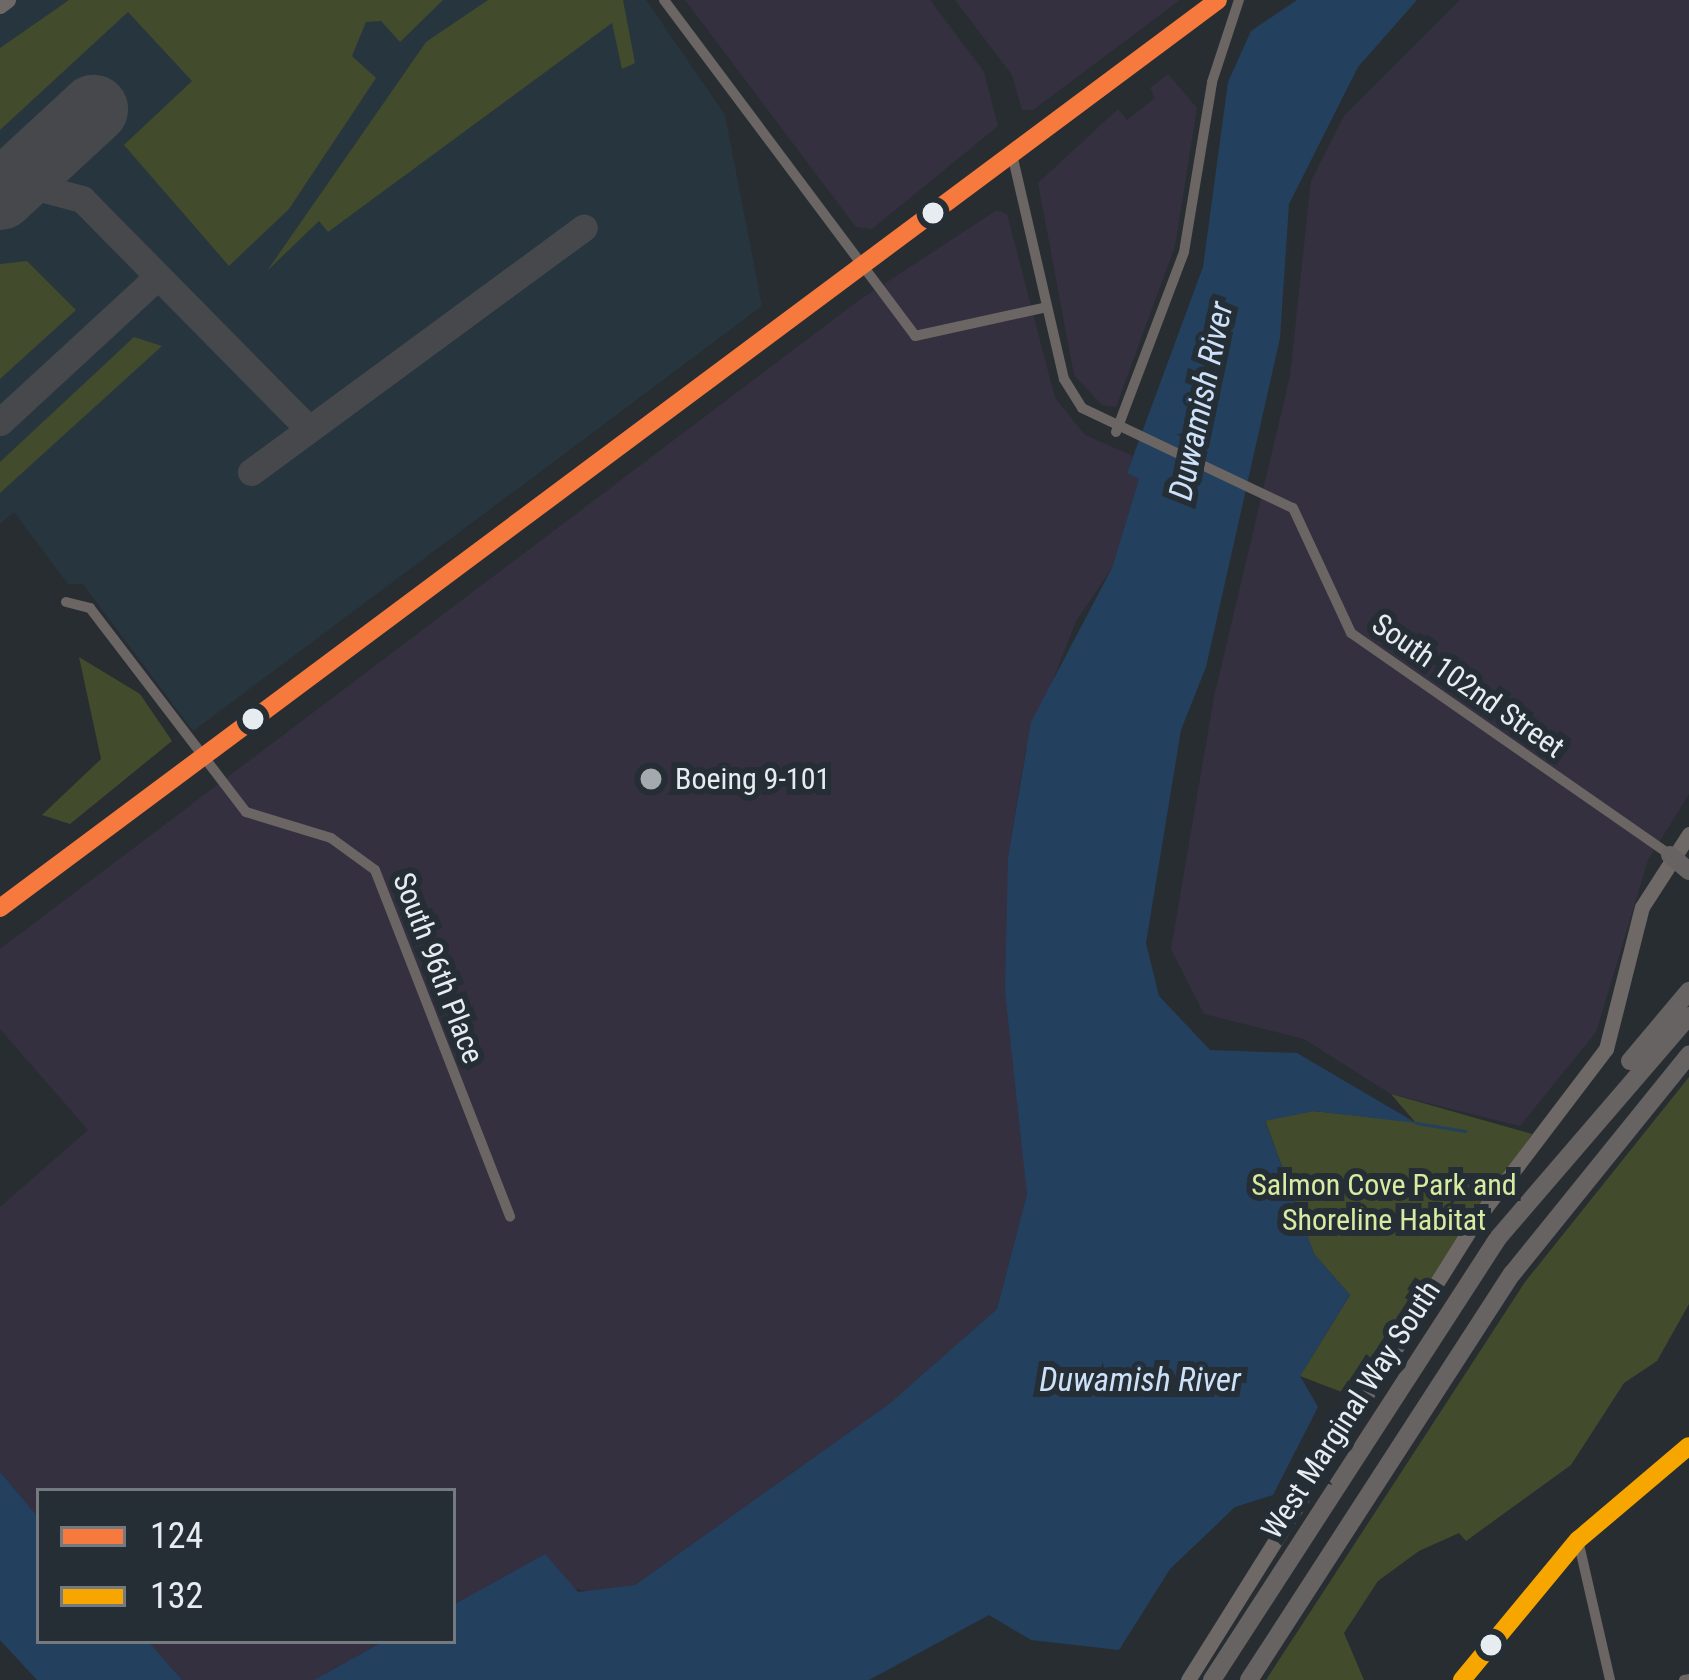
<!DOCTYPE html>
<html>
<head>
<meta charset="utf-8">
<style>
	body { margin:0 }
	#map { position:relative; width:1689px; height:1680px; overflow:hidden; background:#282d32; font-family:"Roboto Condensed",sans-serif }
	div>[style] { position:absolute }
	.built>* { inset:0; background:#27353f }
	.industrial>* { inset:0; background:#34303f }
	.green>* { inset:0; background:#424b2b }
	.water>* { inset:0; background:#23405f }
	.stream>* { height:3px; margin:-1.5px; padding:0 1.5px; transform-origin:1.5px; border-radius:1.5px; background:#23405f }
	.taxiway>* { height:27px; margin:-13.5px; padding:0 13.5px; transform-origin:13.5px; border-radius:13.5px; background:#47484c }
	.runway>* { height:69px; margin:-34.5px; padding:0 34.5px; transform-origin:34.5px; border-radius:34.5px; background:#47484c }
	.street>* { height:10px; margin:-5px; padding:0 5px; transform-origin:5px; border-radius:5px; background:#6b6564 }
	.secondary>* { height:15px; margin:-7.5px; padding:0 7.5px; transform-origin:7.5px; border-radius:7.5px; background:#6e6867 }
	.primary>* { height:16px; margin:-8px; padding:0 8px; transform-origin:8px; border-radius:8px; background:#6b6666 }
	.highway>* { height:18px; margin:-9px; padding:0 9px; transform-origin:9px; border-radius:9px; background:#686363 }
	.bus-1>* { height:18px; margin:-9px; padding:0 9px; transform-origin:9px; border-radius:9px; background:#f6793e }
	.bus-2>* { height:18px; margin:-9px; padding:0 9px; transform-origin:9px; border-radius:9px; background:#f7a600 }
	.dots>* { width:33px; height:33px; translate:-50% -50%; box-sizing:border-box; border:6px solid #252e35; border-radius:50% }
	span { translate:-50% -50%; white-space:nowrap; text-align:center; line-height:1.15; -webkit-text-stroke:12px #252e35; paint-order:stroke }
	.street-label { font-size:30px; color:#e7ecf1 }
	.poi-label { font-size:30px; color:#e7ecf1 }
	.left { translate:0 -50%; text-align:left }
	.park-label { font-size:30px; color:#d7eca1 }
	.water-label { font-size:33px; color:#cde2fa; font-style:italic }
	.legend { position:absolute; left:36px; top:1488px; width:420px; height:156px; box-sizing:border-box; background:#252e35; border:3px solid #737a80; margin:0; padding:15px 21px; list-style:none; font-size:36px; color:#e7ecf1 }
	.legend li { display:flex; align-items:center; gap:24px; height:60px }
	.legend b { width:60px; border:3px solid #737a80 }
</style>
</head>
<body>
<div id="map">
	<div class="built">
		<i style="clip-path:polygon(16px 0,646px 0,725px 115px,762px 306px,193px 731px,83px 584px,68px 584px,14px 512px,0 524px,0 11px)"></i>
	</div>
	<div class="industrial">
		<i style="clip-path:polygon(685px 0,930px 0,984px 72px,998px 126px,872px 229px,856px 227px)"></i>
		<i style="clip-path:polygon(955px 0,1180px 0,1033px 110px,1022px 110px,1012px 75px)"></i>
		<i style="clip-path:polygon(1460px 0,1689px 0,1689px 794px,1648px 860px,1596px 1032px,1520px 1126px,1391px 1094px,1304px 1039px,1204px 1014px,1171px 949px,1214px 697px,1290px 376px,1311px 181px,1344px 116px)"></i>
		<i style="clip-path:polygon(1168px 74px,1197px 108px,1175px 246px,1116px 407px,1102px 405px,1074px 375px,1038px 183px,1118px 109px,1127px 120px,1155px 98px,1150px 88px)"></i>
		<i style="clip-path:polygon(997px 210px,1007px 214px,1055px 398px,1085px 435px,1133px 456px,1127px 473px,1139px 479px,1112px 568px,1076px 621px,1026px 749px,1008px 857px,1027px 1194px,997px 1309px,889px 1404px,635px 1585px,600px 1593px,570px 1588px,545px 1554px,453px 1605px,453px 1491px,39px 1491px,39px 1518px,0 1472px,0 1207px,88px 1130px,0 1029px,0 949px,858px 301px)"></i>
		<i style="clip-path:polygon(148px 1641px,384px 1641px,314px 1680px,182px 1680px)"></i>
	</div>
	<div class="green">
		<i style="clip-path:polygon(69px 0,443px 0,400px 42px,381px 21px,366px 22px,352px 56px,376px 78px,289px 209px,229px 266px,124px 145px,192px 81px,128px 12px,0 130px,0 48px)"></i>
		<i style="clip-path:polygon(488px 0,623px 0,635px 63px,622px 69px,612px 23px,328px 232px,319px 221px,267px 271px,426px 42px)"></i>
		<i style="clip-path:polygon(27px 261px,76px 310px,0 379px,0 264px)"></i>
		<i style="clip-path:polygon(134px 337px,162px 346px,0 493px,0 462px)"></i>
		<i style="clip-path:polygon(79px 657px,140px 694px,172px 741px,70px 824px,42px 815px,101px 759px)"></i>
		<i style="clip-path:polygon(1689px 1077px,1689px 1304px,1657px 1361px,1624px 1383px,1571px 1465px,1466px 1541px,1459px 1533px,1419px 1551px,1378px 1581px,1344px 1633px,1364px 1680px,1266px 1680px,1525px 1282px)"></i>
		<i style="clip-path:polygon(1391px 1094px,1532px 1134px,1352px 1396px,1300px 1376px,1350px 1295px,1314px 1254px,1265px 1120px,1314px 1111px,1415px 1122px)"></i>
	</div>
	<div class="water">
		<i style="clip-path:polygon(1297px 0,1417px 0,1358px 67px,1289px 204px,1280px 338px,1206px 667px,1181px 730px,1146px 943px,1159px 996px,1210px 1050px,1297px 1053px,1416px 1123px,1314px 1111px,1265px 1121px,1314px 1254px,1350px 1295px,1300px 1376px,1318px 1407px,1273px 1495px,1235px 1507px,1170px 1569px,1119px 1650px,1031px 1640px,989px 1615px,869px 1680px,314px 1680px,384px 1641px,453px 1641px,453px 1605px,545px 1554px,578px 1592px,635px 1585px,889px 1404px,997px 1309px,1027px 1194px,1005px 991px,1008px 857px,1031px 722px,1112px 568px,1139px 479px,1127px 473px,1203px 267px,1228px 82px,1251px 31px)"></i>
		<i style="clip-path:polygon(0 1472px,39px 1518px,39px 1641px,148px 1641px,182px 1680px,37px 1680px,0 1640px)"></i>
	</div>
	<div class="stream">
		<i style="left:1416px;top:1123px;width:50px;rotate:9.3deg"></i>
	</div>
	<div class="taxiway">
		<i style="left:0;top:199px;width:35px;rotate:-22deg"></i>
		<i style="left:33px;top:186px;width:51px;rotate:14.9deg"></i>
		<i style="left:82px;top:199px;width:323px;rotate:45.4deg"></i>
		<i style="left:0;top:422px;width:214px;rotate:-42.7deg"></i>
		<i style="left:251px;top:472px;width:413px;rotate:-36.3deg"></i>
	</div>
	<div class="runway">
		<i style="left:0;top:195px;width:127px;rotate:-42.8deg"></i>
	</div>
	<div class="street">
		<i style="left:664px;top:0;width:419px;rotate:53.2deg"></i>
		<i style="left:915px;top:336px;width:135px;rotate:-12.4deg"></i>
		<i style="left:1012px;top:154px;width:231px;rotate:77deg"></i>
		<i style="left:1064px;top:379px;width:34px;rotate:58deg"></i>
		<i style="left:1082px;top:408px;width:233px;rotate:25.4deg"></i>
		<i style="left:1293px;top:508px;width:138px;rotate:65.1deg"></i>
		<i style="left:1351px;top:633px;width:389px;rotate:34.8deg"></i>
		<i style="left:1116px;top:432px;width:192px;rotate:-69.3deg"></i>
		<i style="left:1184px;top:252px;width:172px;rotate:-80.6deg"></i>
		<i style="left:1212px;top:82px;width:86px;rotate:-71.8deg"></i>
		<i style="left:66px;top:602px;width:25px;rotate:14deg"></i>
		<i style="left:90px;top:608px;width:257px;rotate:52.6deg"></i>
		<i style="left:246px;top:812px;width:89px;rotate:17deg"></i>
		<i style="left:331px;top:838px;width:54px;rotate:36deg"></i>
		<i style="left:375px;top:870px;width:372px;rotate:68.7deg"></i>
		<i style="left:1578px;top:1540px;width:144px;rotate:77.1deg"></i>
		<i style="left:1684px;top:1680px;width:5px;rotate:-11deg"></i>
	</div>
	<div class="secondary">
		<i style="left:0;top:6px;width:10px;rotate:-37deg"></i>
		<i style="left:1188px;top:1680px;width:543px;rotate:-57.95deg"></i>
		<i style="left:1476px;top:1220px;width:215px;rotate:-52.8deg"></i>
		<i style="left:1606px;top:1049px;width:146px;rotate:-75.8deg"></i>
		<i style="left:1642px;top:907px;width:87px;rotate:-57.2deg"></i>
		<i style="left:1462px;top:1680px;width:182px;rotate:-50.4deg"></i>
		<i style="left:1578px;top:1540px;width:145px;rotate:-40.3deg"></i>
	</div>
	<div class="primary">
		<i style="left:0;top:908px;width:1519px;rotate:-36.7deg"></i>
	</div>
	<div class="highway">
		<i style="left:1670px;top:855px;width:25px;rotate:40deg"></i>
		<i style="left:1630px;top:1061px;width:92px;rotate:-49.9deg"></i>
		<i style="left:1212px;top:1680px;width:526px;rotate:-57.09deg"></i>
		<i style="left:1498px;top:1238px;width:293px;rotate:-49.3deg"></i>
		<i style="left:1249px;top:1680px;width:484px;rotate:-57.1deg"></i>
		<i style="left:1512px;top:1274px;width:282px;rotate:-51.1deg"></i>
	</div>
	<div class="bus-1">
		<i style="left:0;top:908px;width:1519px;rotate:-36.7deg"></i>
	</div>
	<div class="bus-2">
		<i style="left:1462px;top:1680px;width:182px;rotate:-50.4deg"></i>
		<i style="left:1578px;top:1540px;width:145px;rotate:-40.3deg"></i>
	</div>
	<div class="dots">
		<i style="left:933px;top:213px;background:#e7ecf1"></i>
		<i style="left:253px;top:719px;background:#e7ecf1"></i>
		<i style="left:651px;top:779px;background:#a4a9ae"></i>
		<i style="left:1491px;top:1645px;background:#e7ecf1"></i>
	</div>
	<div class="street-label">
		<span style="left:1468px;top:686px;rotate:35deg">South 102nd Street</span>
		<span style="left:438px;top:968px;rotate:69deg">South 96th Place</span>
		<span style="left:1351px;top:1410px;rotate:-57deg">West Marginal Way South</span>
	</div>
	<div class="poi-label">
		<span class="left" style="left:675px;top:779px">Boeing 9-101</span>
	</div>
	<div class="park-label">
		<span style="left:1384px;top:1202px">Salmon Cove Park and<br>Shoreline Habitat</span>
	</div>
	<div class="water-label">
		<span style="left:1201px;top:401px;rotate:-78deg">Duwamish River</span>
		<span style="left:1140px;top:1380px">Duwamish River</span>
	</div>
	<ul class="legend">
	<li><b style="height:15px;background:#f6793e"></b>124</li>
	<li><b style="height:15px;background:#f7a600"></b>132</li>
	</ul>
</div>
</body>
</html>
